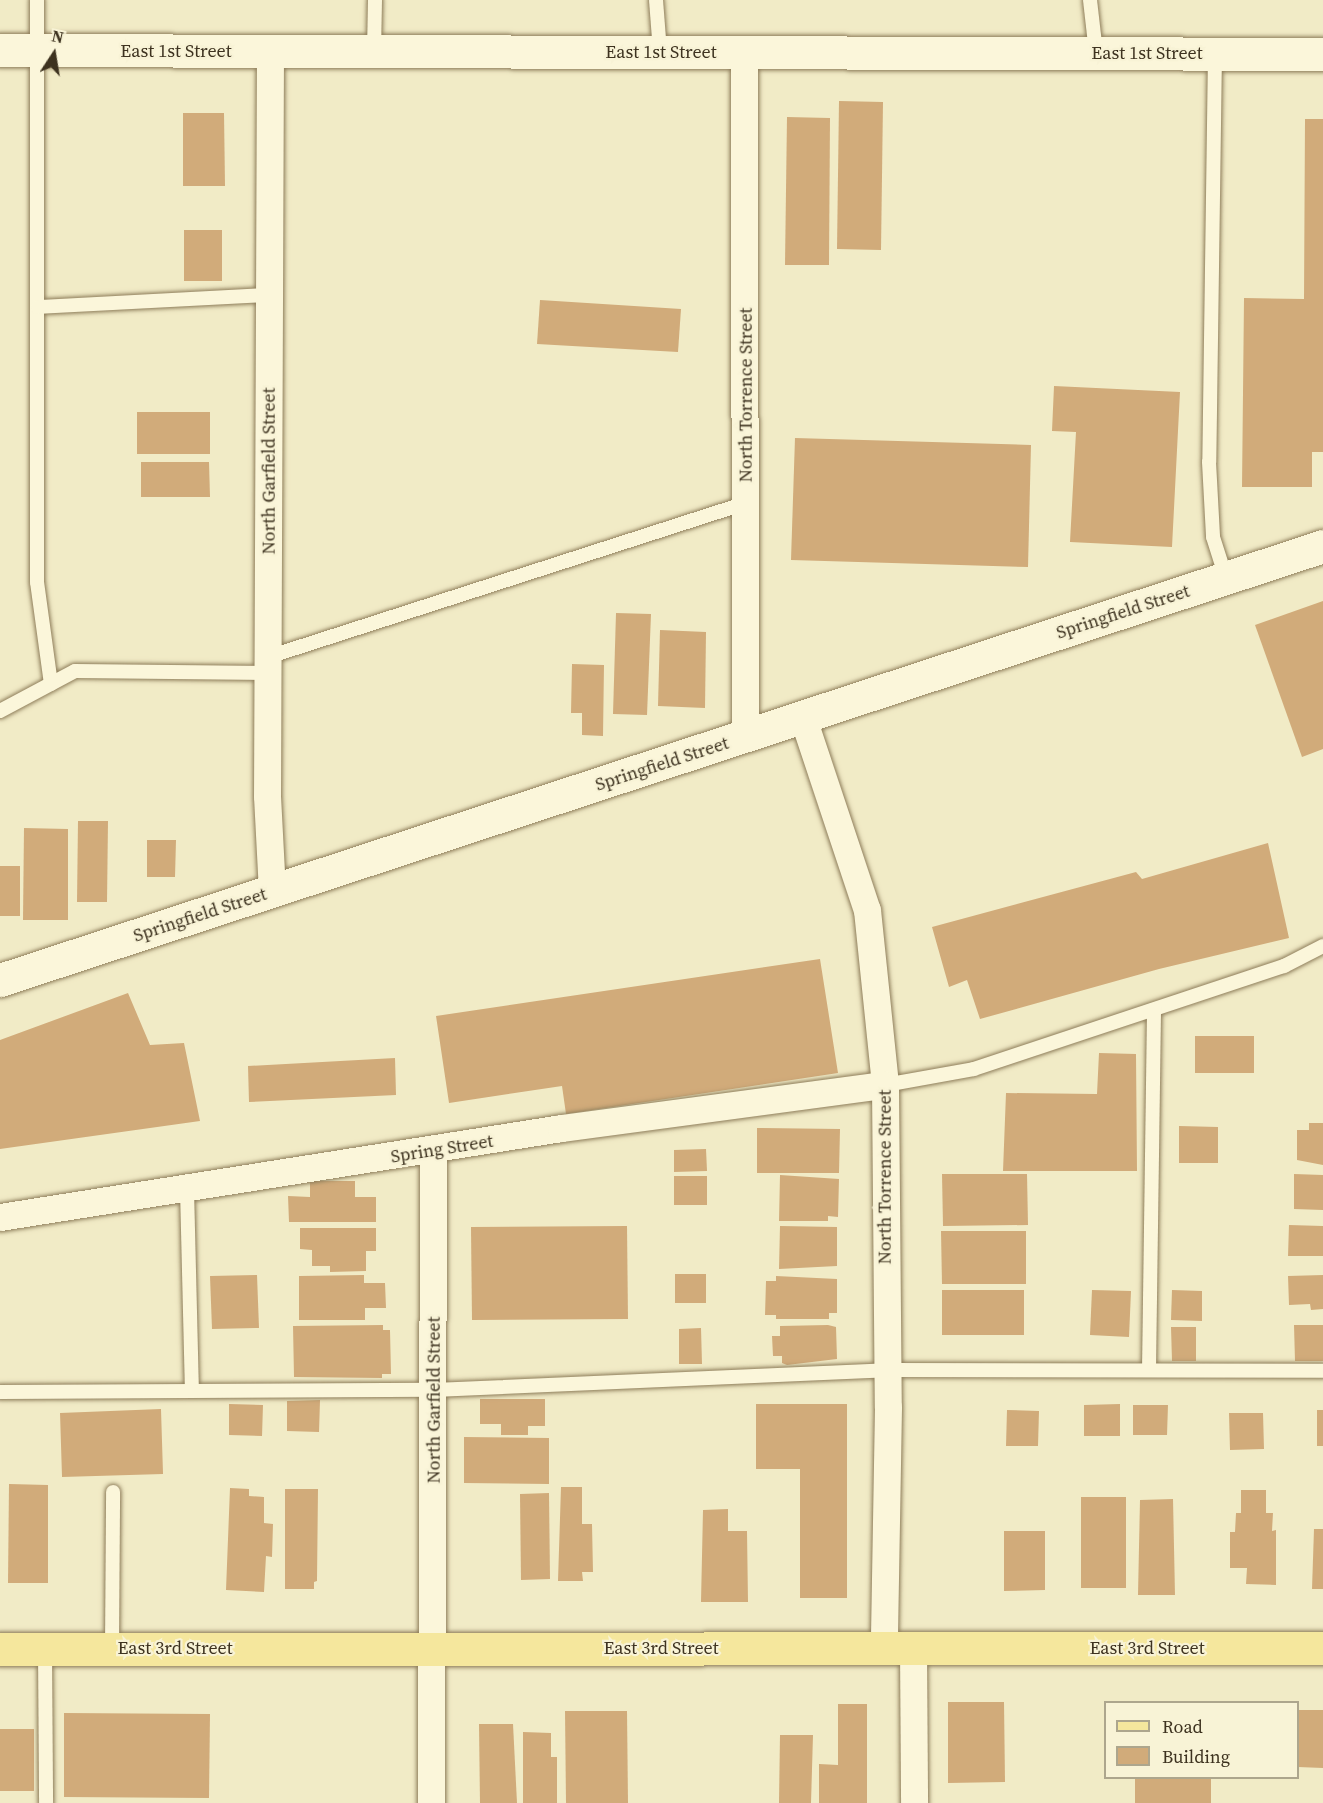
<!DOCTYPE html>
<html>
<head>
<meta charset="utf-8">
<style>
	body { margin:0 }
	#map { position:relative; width:1323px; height:1803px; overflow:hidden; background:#f1ebc6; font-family:"Source Serif 4",serif }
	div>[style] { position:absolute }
	.building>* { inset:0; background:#d1ab7a }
	.roads { filter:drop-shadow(0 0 2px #8e7d5a) drop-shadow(0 0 2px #8e7d5a) }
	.service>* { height:14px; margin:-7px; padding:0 7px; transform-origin:7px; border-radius:7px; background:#fbf6da }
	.minor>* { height:27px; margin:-13.5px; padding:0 13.5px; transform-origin:13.5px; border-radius:13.5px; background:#fbf6da }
	.tertiary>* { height:33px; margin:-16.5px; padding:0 16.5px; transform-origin:16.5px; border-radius:16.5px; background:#fbf6da }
	.secondary>* { height:33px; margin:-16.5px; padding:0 16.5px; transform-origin:16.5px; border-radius:16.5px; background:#fbf6da }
	.primary>* { height:33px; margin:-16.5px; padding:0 16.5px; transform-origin:16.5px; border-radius:16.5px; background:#f5e79d }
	span { translate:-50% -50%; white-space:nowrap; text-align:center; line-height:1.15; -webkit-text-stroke:4.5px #f8f3d6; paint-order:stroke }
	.street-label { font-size:18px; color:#3d321f }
	.legend { position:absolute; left:1104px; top:1701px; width:195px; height:78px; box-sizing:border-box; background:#f8f3d6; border:2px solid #ada68d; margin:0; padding:8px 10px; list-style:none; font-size:18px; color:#3d321f }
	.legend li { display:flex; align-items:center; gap:12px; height:30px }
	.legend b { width:30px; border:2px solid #ada68d }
	.north { position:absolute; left:24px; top:24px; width:60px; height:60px; -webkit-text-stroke:4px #f8f3d6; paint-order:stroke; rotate:12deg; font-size:16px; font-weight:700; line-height:24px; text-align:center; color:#3d321f }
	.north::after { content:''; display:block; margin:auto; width:21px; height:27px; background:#3d321f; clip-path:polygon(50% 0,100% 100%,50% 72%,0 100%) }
</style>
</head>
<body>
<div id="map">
	<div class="building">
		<i style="clip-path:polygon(839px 101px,883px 102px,881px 250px,837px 249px)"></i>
		<i style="clip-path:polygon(183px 113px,224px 113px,225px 186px,183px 186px)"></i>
		<i style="clip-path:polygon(787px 117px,830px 118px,829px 265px,785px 265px)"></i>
		<i style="clip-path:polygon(1305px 119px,1323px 119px,1323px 452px,1312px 452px,1312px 487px,1242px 487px,1244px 298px,1304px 299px)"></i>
		<i style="clip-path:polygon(184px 230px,222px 230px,222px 281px,184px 281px)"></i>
		<i style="clip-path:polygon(540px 300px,681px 309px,678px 352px,537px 344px)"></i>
		<i style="clip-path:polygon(1054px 386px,1180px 392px,1172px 547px,1070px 542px,1076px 432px,1052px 431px)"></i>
		<i style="clip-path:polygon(137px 412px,210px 412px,210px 454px,137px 454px)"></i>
		<i style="clip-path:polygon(795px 438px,1031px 445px,1028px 567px,791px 560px)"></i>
		<i style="clip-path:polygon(141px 462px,209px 462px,210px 497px,141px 497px)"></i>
		<i style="clip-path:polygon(1323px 601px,1323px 749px,1302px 757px,1255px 625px)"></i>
		<i style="clip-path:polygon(616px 613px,651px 614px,647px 715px,613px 714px)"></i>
		<i style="clip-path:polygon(660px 630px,706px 632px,705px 708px,658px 706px)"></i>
		<i style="clip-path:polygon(572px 664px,604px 665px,603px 736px,582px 735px,582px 713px,571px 713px)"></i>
		<i style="clip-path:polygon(78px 821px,108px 821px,107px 902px,77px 902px)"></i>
		<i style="clip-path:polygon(24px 828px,68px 829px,68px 920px,23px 920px)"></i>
		<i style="clip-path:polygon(147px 840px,176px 840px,175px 877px,147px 877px)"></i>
		<i style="clip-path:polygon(1268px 843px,1289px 938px,1159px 969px,980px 1019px,967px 980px,949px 987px,932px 927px,1136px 872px,1142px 879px)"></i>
		<i style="clip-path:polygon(0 866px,20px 866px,20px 916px,0 916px)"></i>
		<i style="clip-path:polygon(820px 959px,838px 1073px,566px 1114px,562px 1086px,449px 1103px,436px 1016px)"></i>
		<i style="clip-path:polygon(128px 993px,150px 1045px,184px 1043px,200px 1121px,0 1149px,0 1040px)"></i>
		<i style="clip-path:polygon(1195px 1036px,1254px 1036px,1254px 1073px,1195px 1073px)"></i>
		<i style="clip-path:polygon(1099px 1053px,1136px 1054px,1137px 1171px,1003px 1171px,1006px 1093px,1097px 1094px)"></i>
		<i style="clip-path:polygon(395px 1058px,396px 1095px,249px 1102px,248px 1066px)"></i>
		<i style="clip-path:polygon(1309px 1123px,1323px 1123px,1323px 1165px,1297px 1160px,1297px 1130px,1309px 1130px)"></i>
		<i style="clip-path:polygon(1179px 1126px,1218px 1127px,1218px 1163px,1179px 1163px)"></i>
		<i style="clip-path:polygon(757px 1128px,840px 1129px,839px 1173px,757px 1173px)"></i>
		<i style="clip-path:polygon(706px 1149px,707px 1171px,674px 1172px,674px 1150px)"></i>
		<i style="clip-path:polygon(942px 1174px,1027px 1174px,1028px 1225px,943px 1226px)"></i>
		<i style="clip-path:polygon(1294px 1174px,1323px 1175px,1323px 1210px,1294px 1209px)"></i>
		<i style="clip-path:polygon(780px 1175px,839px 1179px,838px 1217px,828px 1216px,828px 1221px,779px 1221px)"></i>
		<i style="clip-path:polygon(674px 1176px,707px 1176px,707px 1205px,674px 1205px)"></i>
		<i style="clip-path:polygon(310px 1181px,355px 1181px,355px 1197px,376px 1197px,376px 1222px,289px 1222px,288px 1196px,310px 1197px)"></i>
		<i style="clip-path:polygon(1289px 1225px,1323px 1226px,1323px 1256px,1288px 1256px)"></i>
		<i style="clip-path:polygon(627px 1226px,628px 1319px,472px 1320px,471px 1227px)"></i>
		<i style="clip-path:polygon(780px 1226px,837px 1227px,837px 1266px,779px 1269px)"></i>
		<i style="clip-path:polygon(300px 1228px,376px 1228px,376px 1251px,366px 1251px,366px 1271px,330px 1272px,330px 1266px,312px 1266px,312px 1250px,300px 1249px)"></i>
		<i style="clip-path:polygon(941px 1231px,1026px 1231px,1026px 1284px,942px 1284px)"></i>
		<i style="clip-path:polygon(675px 1274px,706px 1274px,706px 1303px,675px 1303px)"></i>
		<i style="clip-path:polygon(257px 1275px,259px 1328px,212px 1329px,210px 1276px)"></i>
		<i style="clip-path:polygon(364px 1275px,364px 1283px,385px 1283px,386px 1308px,365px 1308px,365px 1320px,299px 1320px,299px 1276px)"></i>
		<i style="clip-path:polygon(1323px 1275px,1323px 1309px,1311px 1310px,1310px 1304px,1289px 1305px,1288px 1276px)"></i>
		<i style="clip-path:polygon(776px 1276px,837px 1279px,837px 1313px,829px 1313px,829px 1319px,776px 1319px,776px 1315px,765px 1315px,766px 1281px,776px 1281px)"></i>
		<i style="clip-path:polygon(942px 1290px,1024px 1290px,1024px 1335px,942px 1335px)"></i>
		<i style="clip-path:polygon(1092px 1290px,1131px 1291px,1129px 1337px,1090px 1335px)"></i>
		<i style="clip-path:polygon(1172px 1290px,1202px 1291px,1202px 1321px,1171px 1320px)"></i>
		<i style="clip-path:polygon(383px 1325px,383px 1330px,390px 1330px,391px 1374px,382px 1374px,382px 1378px,294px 1377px,293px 1326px)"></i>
		<i style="clip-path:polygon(828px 1325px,836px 1327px,837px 1359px,787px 1365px,782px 1363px,782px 1356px,773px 1356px,772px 1336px,780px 1336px,780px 1326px)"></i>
		<i style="clip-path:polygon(1294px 1325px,1323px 1325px,1323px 1361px,1295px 1361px)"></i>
		<i style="clip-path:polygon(1171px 1327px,1196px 1327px,1196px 1361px,1172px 1361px)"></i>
		<i style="clip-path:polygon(701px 1328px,702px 1364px,679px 1364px,679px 1329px)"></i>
		<i style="clip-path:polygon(480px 1399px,545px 1399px,545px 1426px,528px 1426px,528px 1435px,501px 1435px,501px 1424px,480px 1424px)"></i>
		<i style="clip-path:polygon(320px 1400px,319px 1432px,287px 1431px,287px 1401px)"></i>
		<i style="clip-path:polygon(229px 1404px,263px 1405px,262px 1436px,229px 1435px)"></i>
		<i style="clip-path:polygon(756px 1404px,847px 1404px,847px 1598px,800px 1598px,800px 1469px,756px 1469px)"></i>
		<i style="clip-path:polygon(1120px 1404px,1120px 1436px,1084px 1436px,1084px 1405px)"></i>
		<i style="clip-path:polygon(1133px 1405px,1168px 1405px,1167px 1435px,1133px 1435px)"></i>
		<i style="clip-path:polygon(161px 1409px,163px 1474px,62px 1477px,60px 1413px)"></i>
		<i style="clip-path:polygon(1007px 1410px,1039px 1411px,1038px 1446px,1006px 1446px)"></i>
		<i style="clip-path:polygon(1317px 1410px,1323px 1410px,1323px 1446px,1317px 1446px)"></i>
		<i style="clip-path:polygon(1229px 1413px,1263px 1413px,1264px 1449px,1230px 1450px)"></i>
		<i style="clip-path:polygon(464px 1437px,549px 1438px,549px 1484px,464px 1483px)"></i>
		<i style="clip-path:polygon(9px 1484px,48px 1485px,48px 1583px,8px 1583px)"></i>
		<i style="clip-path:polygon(561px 1487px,582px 1487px,582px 1524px,592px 1524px,593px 1572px,582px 1572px,583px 1581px,558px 1581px)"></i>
		<i style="clip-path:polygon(230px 1488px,249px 1489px,249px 1496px,264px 1497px,264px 1523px,273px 1524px,272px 1557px,266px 1556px,264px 1592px,226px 1590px)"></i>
		<i style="clip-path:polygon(285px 1489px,318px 1489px,317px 1581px,314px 1582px,314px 1589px,285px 1589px)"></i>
		<i style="clip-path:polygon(1241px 1490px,1266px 1490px,1266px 1513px,1273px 1513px,1272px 1531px,1276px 1530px,1276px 1585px,1246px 1584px,1247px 1568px,1230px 1568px,1230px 1532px,1235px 1532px,1236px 1513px,1241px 1513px)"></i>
		<i style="clip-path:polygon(549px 1493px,550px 1579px,521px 1580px,520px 1494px)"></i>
		<i style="clip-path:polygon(1081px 1497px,1126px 1497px,1126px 1588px,1081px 1588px)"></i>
		<i style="clip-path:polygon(1173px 1499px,1175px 1595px,1138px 1595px,1140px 1500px)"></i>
		<i style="clip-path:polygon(728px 1509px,728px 1531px,747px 1531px,748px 1602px,701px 1602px,703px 1510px)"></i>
		<i style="clip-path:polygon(1314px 1529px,1323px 1529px,1323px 1589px,1312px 1589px)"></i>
		<i style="clip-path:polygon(1004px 1531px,1045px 1531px,1045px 1590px,1004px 1591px)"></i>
		<i style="clip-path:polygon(948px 1702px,1004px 1702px,1005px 1782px,948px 1783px)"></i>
		<i style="clip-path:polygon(838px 1704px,867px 1704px,867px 1803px,819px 1803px,819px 1764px,838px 1765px)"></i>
		<i style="clip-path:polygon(1298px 1710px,1323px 1710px,1323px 1768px,1298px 1767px)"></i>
		<i style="clip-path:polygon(565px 1711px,627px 1711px,628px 1803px,566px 1803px)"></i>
		<i style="clip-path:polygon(64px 1713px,210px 1714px,209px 1798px,64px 1797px)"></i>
		<i style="clip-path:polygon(479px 1724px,513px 1724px,517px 1803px,480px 1803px)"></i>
		<i style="clip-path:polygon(0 1729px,34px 1729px,34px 1791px,0 1791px)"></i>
		<i style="clip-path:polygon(523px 1732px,551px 1733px,551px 1757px,557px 1757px,557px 1803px,523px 1803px)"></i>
		<i style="clip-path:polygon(780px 1735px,813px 1735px,811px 1803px,779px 1803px)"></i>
		<i style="clip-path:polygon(1135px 1778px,1211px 1778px,1211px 1803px,1135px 1803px)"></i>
	</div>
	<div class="roads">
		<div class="service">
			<i style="left:37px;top:0;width:582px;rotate:90deg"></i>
			<i style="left:37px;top:582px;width:103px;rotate:82.2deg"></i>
			<i style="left:656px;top:0;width:52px;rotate:85.6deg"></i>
			<i style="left:1090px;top:0;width:53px;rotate:83.5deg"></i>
			<i style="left:374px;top:52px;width:52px;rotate:-88.9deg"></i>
			<i style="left:1215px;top:53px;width:409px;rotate:90.8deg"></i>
			<i style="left:1209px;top:462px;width:75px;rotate:86.9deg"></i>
			<i style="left:1213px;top:537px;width:43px;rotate:72.4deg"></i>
			<i style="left:38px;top:307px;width:231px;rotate:-3deg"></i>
			<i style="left:268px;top:657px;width:502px;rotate:-17.86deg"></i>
			<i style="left:0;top:711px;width:85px;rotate:-28.1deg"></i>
			<i style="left:75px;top:671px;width:193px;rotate:0.6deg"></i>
			<i style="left:885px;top:1085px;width:90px;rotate:-10.2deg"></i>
			<i style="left:974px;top:1069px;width:327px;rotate:-18.4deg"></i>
			<i style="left:1284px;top:966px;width:44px;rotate:-27.1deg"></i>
			<i style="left:187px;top:1189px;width:200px;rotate:88.6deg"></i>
			<i style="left:1149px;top:1370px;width:360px;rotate:-89.2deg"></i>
			<i style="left:0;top:1392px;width:434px;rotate:-0.3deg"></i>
			<i style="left:434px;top:1390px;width:453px;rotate:-2.5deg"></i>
			<i style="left:887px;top:1370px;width:436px;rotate:0.1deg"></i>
			<i style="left:112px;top:1648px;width:156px;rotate:-89.6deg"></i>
			<i style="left:45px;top:1649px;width:154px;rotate:89.6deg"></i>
		</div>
		<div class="minor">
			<i style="left:270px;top:52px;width:744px;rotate:90.23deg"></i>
			<i style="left:267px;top:796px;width:95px;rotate:87deg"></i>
			<i style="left:744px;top:52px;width:685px;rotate:89.92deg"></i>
			<i style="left:803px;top:718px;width:202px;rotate:71.6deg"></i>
			<i style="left:867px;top:910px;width:176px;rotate:84.1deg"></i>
			<i style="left:885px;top:1085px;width:322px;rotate:89.5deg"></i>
			<i style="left:888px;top:1407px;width:241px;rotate:91deg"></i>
			<i style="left:0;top:1217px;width:568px;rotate:-9.01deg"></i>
			<i style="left:561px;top:1128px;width:327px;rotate:-7.6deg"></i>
			<i style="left:913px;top:1648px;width:155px;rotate:89.6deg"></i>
			<i style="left:431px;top:1803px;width:651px;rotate:-89.82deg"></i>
		</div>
		<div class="tertiary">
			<i style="left:0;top:980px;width:1392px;rotate:-18.16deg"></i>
		</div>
		<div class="secondary">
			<i style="left:0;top:50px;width:1323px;rotate:0.17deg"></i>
		</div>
		<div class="primary">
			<i style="left:0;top:1649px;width:1323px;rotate:-0.04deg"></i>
		</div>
	</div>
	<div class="street-label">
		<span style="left:176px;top:51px">East 1st Street</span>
		<span style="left:661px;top:52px">East 1st Street</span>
		<span style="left:1147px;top:53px">East 1st Street</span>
		<span style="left:746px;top:395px;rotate:-90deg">North Torrence Street</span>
		<span style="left:269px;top:471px;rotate:-90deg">North Garfield Street</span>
		<span style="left:1123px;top:612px;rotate:-18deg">Springfield Street</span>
		<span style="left:662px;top:764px;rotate:-18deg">Springfield Street</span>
		<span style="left:200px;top:915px;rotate:-18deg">Springfield Street</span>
		<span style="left:442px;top:1149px;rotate:-9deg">Spring Street</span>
		<span style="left:885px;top:1177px;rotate:-90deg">North Torrence Street</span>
		<span style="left:434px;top:1400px;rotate:-90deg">North Garfield Street</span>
		<span style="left:175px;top:1648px">East 3rd Street</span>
		<span style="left:661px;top:1648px">East 3rd Street</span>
		<span style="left:1147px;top:1648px">East 3rd Street</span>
	</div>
	<ul class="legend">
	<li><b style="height:8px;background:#f5e79d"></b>Road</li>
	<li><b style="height:16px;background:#d1ab7a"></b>Building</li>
	</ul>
	<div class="north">N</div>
</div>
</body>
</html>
